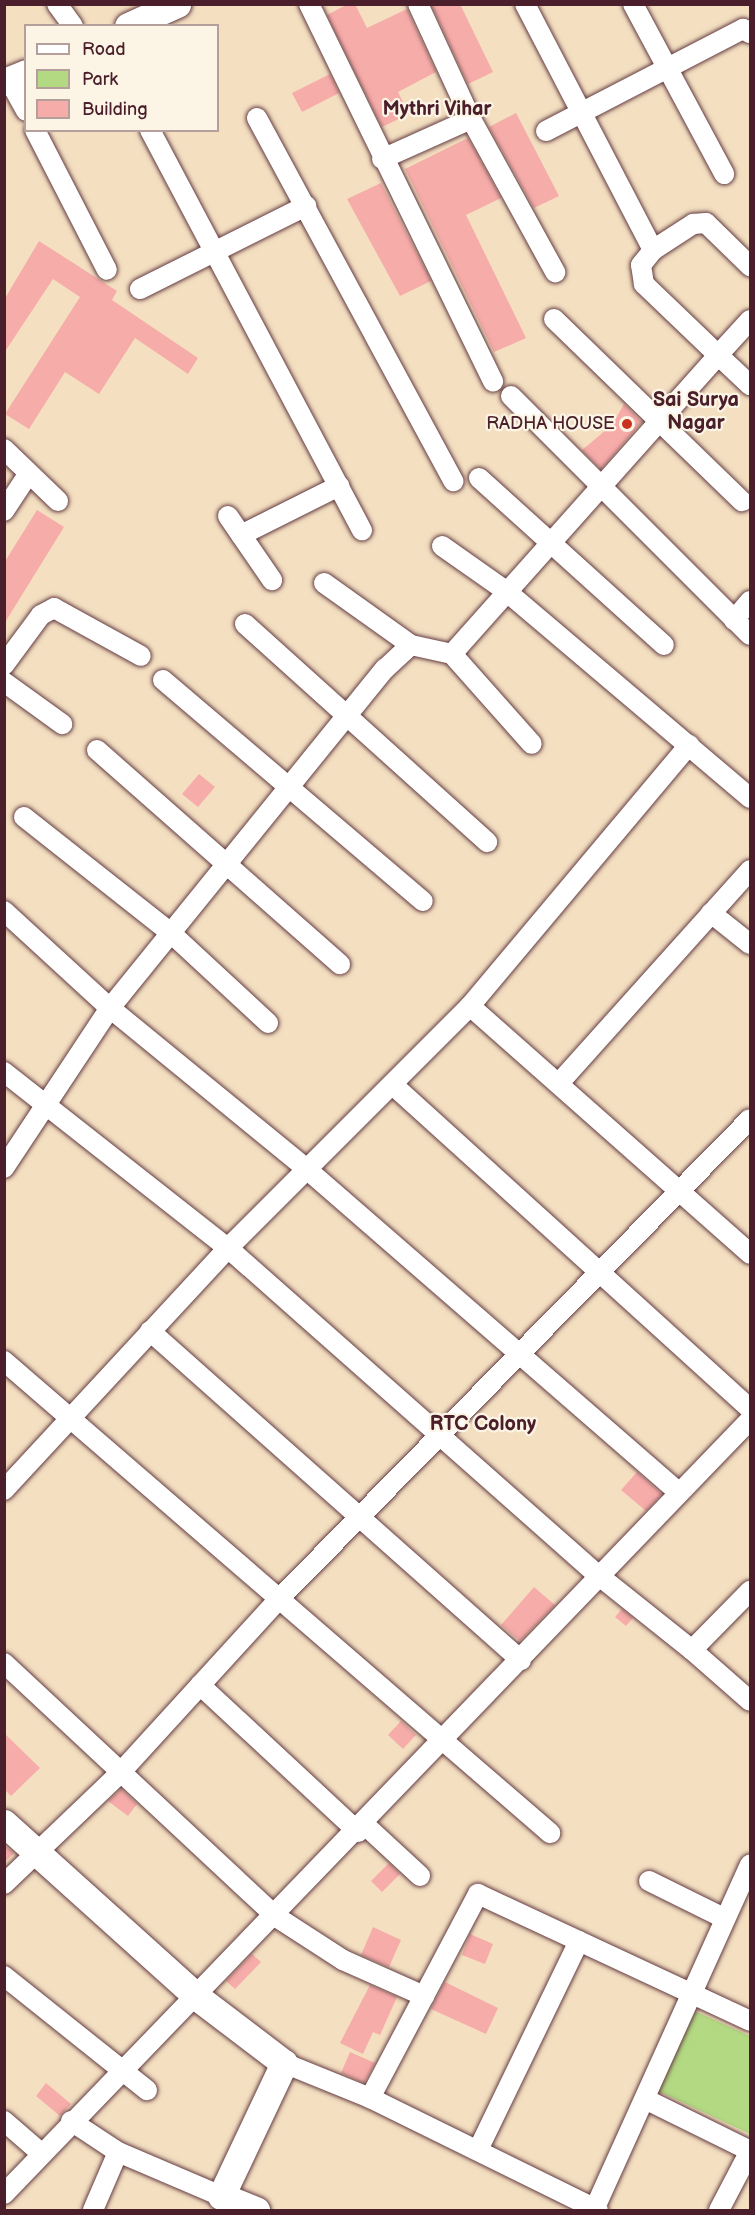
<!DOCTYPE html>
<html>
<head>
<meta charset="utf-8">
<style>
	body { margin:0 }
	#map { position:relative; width:755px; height:2215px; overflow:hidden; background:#f4dfc1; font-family:"Balsamiq Sans",sans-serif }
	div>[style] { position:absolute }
	.green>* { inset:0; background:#b3d983 }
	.building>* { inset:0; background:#f6aca9 }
	.roads { filter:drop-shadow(0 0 2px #643c42) drop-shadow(0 0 2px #643c42) }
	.street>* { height:20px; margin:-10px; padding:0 10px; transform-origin:10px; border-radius:10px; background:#fff }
	.secondary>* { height:27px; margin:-13.5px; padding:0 13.5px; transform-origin:13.5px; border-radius:13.5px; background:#fff }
	.dots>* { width:16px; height:16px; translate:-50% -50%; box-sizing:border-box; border:3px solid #fcf5e5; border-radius:50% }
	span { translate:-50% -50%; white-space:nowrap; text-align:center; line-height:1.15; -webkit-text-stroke:4.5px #fcf5e5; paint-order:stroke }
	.poi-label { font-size:18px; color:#4a1f2b }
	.right { translate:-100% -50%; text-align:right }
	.neighbourhood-label { font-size:20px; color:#4a1f2b; font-weight:700 }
	.frame { position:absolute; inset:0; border:6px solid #4a1f2b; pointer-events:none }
	.legend { position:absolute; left:24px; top:24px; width:195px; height:108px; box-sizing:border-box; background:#fcf5e5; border:2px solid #b59f9b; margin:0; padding:8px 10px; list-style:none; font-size:18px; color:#4a1f2b }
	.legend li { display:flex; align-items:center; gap:12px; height:30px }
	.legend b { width:30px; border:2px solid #b59f9b }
</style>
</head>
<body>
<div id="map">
	<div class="green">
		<i style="clip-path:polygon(695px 2011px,750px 2036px,750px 2134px,658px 2091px)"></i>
	</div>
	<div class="building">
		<i style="clip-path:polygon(348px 4px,355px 4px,367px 28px,407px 9px,436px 72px,398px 92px,409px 114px,382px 127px,327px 15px)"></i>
		<i style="clip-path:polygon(431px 4px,460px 4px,493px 72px,468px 84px)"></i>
		<i style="clip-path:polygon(330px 74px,339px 93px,302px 112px,292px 93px)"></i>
		<i style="clip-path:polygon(516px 113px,559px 196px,534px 208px,489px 127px)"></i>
		<i style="clip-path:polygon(468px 138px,501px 198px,466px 215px,526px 338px,494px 352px,405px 169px)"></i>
		<i style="clip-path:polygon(381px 183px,431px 281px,400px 296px,347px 199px)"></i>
		<i style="clip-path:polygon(39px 241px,117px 291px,112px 300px,198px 358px,188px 374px,135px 338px,99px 394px,65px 372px,29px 429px,5px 414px,80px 297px,53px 279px,4px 353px,4px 300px)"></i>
		<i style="clip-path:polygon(624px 404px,642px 422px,601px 469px,582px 450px,612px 425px)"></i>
		<i style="clip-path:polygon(37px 510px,64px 527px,4px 624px,4px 563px)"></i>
		<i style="clip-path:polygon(199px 774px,215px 787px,198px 807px,182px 794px)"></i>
		<i style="clip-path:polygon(637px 1472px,662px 1494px,646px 1511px,621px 1490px)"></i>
		<i style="clip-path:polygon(534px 1587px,555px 1605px,520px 1641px,501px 1625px)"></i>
		<i style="clip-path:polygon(622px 1609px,633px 1618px,626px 1626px,615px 1617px)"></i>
		<i style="clip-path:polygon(401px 1721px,416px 1735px,403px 1749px,388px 1735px)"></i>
		<i style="clip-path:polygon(4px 1733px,40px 1768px,11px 1796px,4px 1789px)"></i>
		<i style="clip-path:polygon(121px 1789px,137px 1804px,128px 1816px,108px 1801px)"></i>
		<i style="clip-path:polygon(4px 1845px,14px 1853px,4px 1863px)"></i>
		<i style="clip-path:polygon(389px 1863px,400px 1874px,382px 1892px,371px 1881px)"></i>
		<i style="clip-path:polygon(373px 1927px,401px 1940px,389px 1967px,361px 1955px)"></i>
		<i style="clip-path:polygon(470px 1934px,493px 1944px,485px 1964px,462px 1955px)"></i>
		<i style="clip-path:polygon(252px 1954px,261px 1962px,235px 1989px,226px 1981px)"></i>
		<i style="clip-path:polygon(445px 1982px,498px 2008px,486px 2034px,431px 2009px)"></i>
		<i style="clip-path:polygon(370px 1985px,397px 1997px,380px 2035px,373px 2032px,363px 2054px,340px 2043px)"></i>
		<i style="clip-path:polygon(350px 2052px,375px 2063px,364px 2083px,341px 2073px)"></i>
		<i style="clip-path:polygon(46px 2083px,71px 2104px,60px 2116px,36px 2096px)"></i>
	</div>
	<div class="roads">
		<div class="street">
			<i style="left:57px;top:4px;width:27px;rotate:54deg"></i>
			<i style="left:309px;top:4px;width:420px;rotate:64deg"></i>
			<i style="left:418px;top:4px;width:127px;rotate:65.3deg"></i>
			<i style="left:471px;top:119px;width:175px;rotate:61.2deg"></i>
			<i style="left:633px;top:4px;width:193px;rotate:61.8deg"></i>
			<i style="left:9px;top:80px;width:35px;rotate:61deg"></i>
			<i style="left:257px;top:118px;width:413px;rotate:61.6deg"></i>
			<i style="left:35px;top:130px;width:157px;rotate:62.8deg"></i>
			<i style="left:150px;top:130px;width:453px;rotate:62.1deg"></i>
			<i style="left:546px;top:131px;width:222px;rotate:-27.4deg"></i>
			<i style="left:743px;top:29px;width:8px;rotate:30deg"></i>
			<i style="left:382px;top:159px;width:98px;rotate:-24.2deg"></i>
			<i style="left:653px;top:250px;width:48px;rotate:-33deg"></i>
			<i style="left:693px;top:224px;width:13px;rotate:-4deg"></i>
			<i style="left:706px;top:223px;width:62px;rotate:44.3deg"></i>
			<i style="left:140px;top:289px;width:186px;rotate:-26.6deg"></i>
			<i style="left:554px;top:319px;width:262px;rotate:44.1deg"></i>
			<i style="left:750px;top:320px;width:47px;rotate:132.4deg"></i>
			<i style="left:718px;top:355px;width:44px;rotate:43.2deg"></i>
			<i style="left:511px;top:396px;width:338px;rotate:45deg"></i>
			<i style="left:4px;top:449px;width:75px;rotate:43.9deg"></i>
			<i style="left:479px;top:478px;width:249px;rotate:42.1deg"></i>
			<i style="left:4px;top:511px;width:45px;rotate:-56.7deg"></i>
			<i style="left:228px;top:516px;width:78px;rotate:55.5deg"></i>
			<i style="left:241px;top:535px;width:110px;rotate:-26.6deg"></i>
			<i style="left:442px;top:546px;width:78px;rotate:35.1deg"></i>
			<i style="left:506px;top:591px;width:320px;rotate:40.3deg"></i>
			<i style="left:324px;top:583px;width:107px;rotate:35.5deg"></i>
			<i style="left:734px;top:620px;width:25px;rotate:-50deg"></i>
			<i style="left:245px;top:624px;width:326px;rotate:42deg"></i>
			<i style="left:452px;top:654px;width:400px;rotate:-48.3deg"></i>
			<i style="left:718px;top:355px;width:103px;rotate:-136.2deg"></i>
			<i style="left:644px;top:284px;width:19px;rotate:-99deg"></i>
			<i style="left:641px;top:265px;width:19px;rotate:-51deg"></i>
			<i style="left:653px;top:250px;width:277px;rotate:-117.5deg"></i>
			<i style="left:4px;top:665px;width:62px;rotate:-53.5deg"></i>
			<i style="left:41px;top:615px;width:15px;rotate:-28deg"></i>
			<i style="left:54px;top:608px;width:99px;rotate:28.9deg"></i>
			<i style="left:163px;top:680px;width:341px;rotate:40.4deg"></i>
			<i style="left:4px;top:682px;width:72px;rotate:35.9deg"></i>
			<i style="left:97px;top:750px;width:324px;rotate:41.4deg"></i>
			<i style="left:24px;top:817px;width:189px;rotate:38.3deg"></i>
			<i style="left:172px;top:934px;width:131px;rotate:42.8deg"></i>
			<i style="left:4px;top:911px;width:144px;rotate:42.5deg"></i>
			<i style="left:110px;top:1008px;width:257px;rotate:39.3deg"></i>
			<i style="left:309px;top:1171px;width:490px;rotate:41deg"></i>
			<i style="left:711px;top:913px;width:50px;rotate:38.5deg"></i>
			<i style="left:470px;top:1006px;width:374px;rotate:41.5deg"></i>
			<i style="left:4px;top:1072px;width:285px;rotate:38.2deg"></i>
			<i style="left:228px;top:1248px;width:494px;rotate:41.5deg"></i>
			<i style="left:598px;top:1575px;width:120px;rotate:38.6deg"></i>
			<i style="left:692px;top:1650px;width:83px;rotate:-45.5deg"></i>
			<i style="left:560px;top:1082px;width:285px;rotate:-48.1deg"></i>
			<i style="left:393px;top:1085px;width:482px;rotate:42.2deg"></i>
			<i style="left:4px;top:1168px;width:192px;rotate:-56.5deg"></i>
			<i style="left:110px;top:1008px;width:437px;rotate:-51deg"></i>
			<i style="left:385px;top:669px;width:35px;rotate:-43deg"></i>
			<i style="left:411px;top:645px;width:42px;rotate:12.4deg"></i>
			<i style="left:452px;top:654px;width:120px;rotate:48.4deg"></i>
			<i style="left:150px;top:1331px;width:496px;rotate:41.6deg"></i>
			<i style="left:4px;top:1361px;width:722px;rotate:40.84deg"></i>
			<i style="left:4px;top:1490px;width:330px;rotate:-47.2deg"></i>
			<i style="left:228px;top:1248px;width:342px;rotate:-45deg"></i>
			<i style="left:470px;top:1006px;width:341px;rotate:-50deg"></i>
			<i style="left:692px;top:1650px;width:77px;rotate:41.3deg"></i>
			<i style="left:4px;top:1663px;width:371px;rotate:43deg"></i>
			<i style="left:275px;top:1916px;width:81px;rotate:32.9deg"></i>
			<i style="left:343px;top:1960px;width:89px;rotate:24deg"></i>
			<i style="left:200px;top:1685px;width:216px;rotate:42.9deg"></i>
			<i style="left:365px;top:1825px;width:75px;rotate:42.8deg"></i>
			<i style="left:649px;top:1881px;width:84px;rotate:26.3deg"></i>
			<i style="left:4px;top:1884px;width:161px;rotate:-43.7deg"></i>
			<i style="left:120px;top:1773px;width:233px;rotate:-47.6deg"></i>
			<i style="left:277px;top:1601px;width:675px;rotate:-45.54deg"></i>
			<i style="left:4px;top:1976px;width:183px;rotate:38.6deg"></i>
			<i style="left:284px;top:2063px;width:93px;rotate:22.1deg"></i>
			<i style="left:370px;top:2098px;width:254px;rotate:26.2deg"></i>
			<i style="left:370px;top:2098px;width:231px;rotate:-62.1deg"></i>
			<i style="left:478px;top:1894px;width:300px;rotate:25deg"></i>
			<i style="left:645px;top:2099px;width:117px;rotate:26.3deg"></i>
			<i style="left:750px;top:2151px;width:67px;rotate:117.7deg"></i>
			<i style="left:4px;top:2121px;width:49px;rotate:40.9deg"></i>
			<i style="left:71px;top:2121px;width:56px;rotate:33.4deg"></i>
			<i style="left:118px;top:2152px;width:112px;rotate:23.1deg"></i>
			<i style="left:478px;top:2150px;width:232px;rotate:-64.2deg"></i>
			<i style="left:4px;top:2194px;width:1075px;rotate:-46.06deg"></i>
			<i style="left:93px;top:2210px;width:63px;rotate:-66.7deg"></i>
			<i style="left:594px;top:2210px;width:379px;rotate:-65.7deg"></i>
		</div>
		<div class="secondary">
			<i style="left:128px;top:26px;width:54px;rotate:-24.2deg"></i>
			<i style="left:4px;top:82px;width:24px;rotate:-22deg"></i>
			<i style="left:4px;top:1823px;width:260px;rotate:42deg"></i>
			<i style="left:197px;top:1997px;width:109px;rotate:37.2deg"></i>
			<i style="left:284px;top:2063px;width:147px;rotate:115.3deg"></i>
			<i style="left:221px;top:2196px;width:38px;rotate:22deg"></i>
		</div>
	</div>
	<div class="dots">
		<i style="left:627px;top:424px;background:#c8321e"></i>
	</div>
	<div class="poi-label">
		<span class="right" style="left:615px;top:424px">RADHA HOUSE</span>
	</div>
	<div class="neighbourhood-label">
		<span style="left:437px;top:109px">Mythri Vihar</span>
		<span style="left:696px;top:412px">Sai Surya<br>Nagar</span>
		<span style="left:483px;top:1424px">RTC Colony</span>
	</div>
	<div class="frame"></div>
	<ul class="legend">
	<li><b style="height:8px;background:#fff"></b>Road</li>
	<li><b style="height:16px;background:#b3d983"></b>Park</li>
	<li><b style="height:16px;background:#f6aca9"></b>Building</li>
	</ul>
</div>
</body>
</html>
